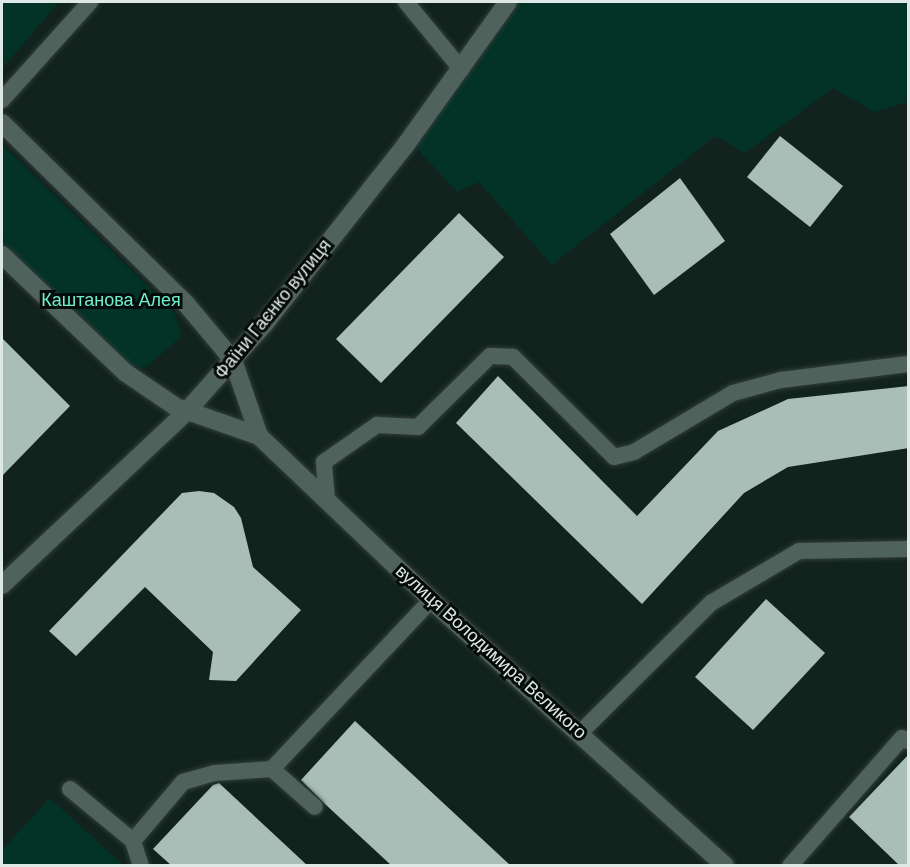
<!DOCTYPE html>
<html>
<head>
<meta charset="utf-8">
<style>
	body { margin:0 }
	#map { position:relative; width:910px; height:867px; overflow:hidden; background:#12231e; font-family:Helvetica,sans-serif }
	div>[style] { position:absolute }
	.green>* { inset:0; background:#033227 }
	.building>* { inset:0; background:#a9beb6 }
	.roads { filter:drop-shadow(0 0 2px #323d39) drop-shadow(0 0 2px #323d39) }
	.lane>* { height:16px; margin:-8px; padding:0 8px; transform-origin:8px; border-radius:8px; background:#50625c }
	.street>* { height:18px; margin:-9px; padding:0 9px; transform-origin:9px; border-radius:9px; background:#50625c }
	span { translate:-50% -50%; white-space:nowrap; text-align:center; line-height:1.15; -webkit-text-stroke:6px #050b09; paint-order:stroke }
	.park-label { font-size:18px; color:#6ff0cc }
	.street-label { font-size:18px; color:#dee9e5 }
	.frame { position:absolute; inset:0; border:3px solid #dee9e5; pointer-events:none }
</style>
</head>
<body>
<div id="map">
	<div class="green">
		<i style="clip-path:polygon(2px 2px,59px 2px,2px 69px)"></i>
		<i style="clip-path:polygon(514px 2px,908px 2px,908px 102px,874px 112px,833px 88px,745px 153px,715px 136px,552px 265px,479px 182px,457px 192px,413px 144px)"></i>
		<i style="clip-path:polygon(2px 144px,175px 313px,181px 337px,145px 368px,125px 364px,2px 243px)"></i>
		<i style="clip-path:polygon(50px 798px,123px 865px,2px 865px,2px 850px)"></i>
	</div>
	<div class="building">
		<i style="clip-path:polygon(780px 136px,843px 186px,810px 227px,747px 177px)"></i>
		<i style="clip-path:polygon(680px 178px,725px 241px,654px 295px,610px 234px)"></i>
		<i style="clip-path:polygon(459px 213px,504px 257px,381px 383px,336px 339px)"></i>
		<i style="clip-path:polygon(2px 338px,70px 406px,2px 476px)"></i>
		<i style="clip-path:polygon(498px 376px,637px 516px,718px 431px,788px 399px,909px 386px,909px 448px,788px 467px,744px 493px,642px 604px,456px 423px)"></i>
		<i style="clip-path:polygon(199px 491px,214px 493px,234px 507px,241px 518px,253px 567px,301px 610px,236px 681px,209px 680px,213px 652px,145px 587px,76px 656px,49px 631px,182px 493px)"></i>
		<i style="clip-path:polygon(766px 599px,825px 653px,753px 730px,695px 677px)"></i>
		<i style="clip-path:polygon(355px 721px,511px 866px,392px 866px,325px 804px,301px 780px)"></i>
		<i style="clip-path:polygon(909px 754px,909px 866px,900px 866px,849px 817px)"></i>
		<i style="clip-path:polygon(219px 783px,308px 866px,172px 866px,153px 849px,213px 785px)"></i>
	</div>
	<div class="roads">
		<div class="lane">
			<i style="left:406px;top:2px;width:87px;rotate:50.6deg"></i>
			<i style="left:2px;top:100px;width:132px;rotate:-48.1deg"></i>
			<i style="left:327px;top:499px;width:37px;rotate:-95deg"></i>
			<i style="left:324px;top:462px;width:65px;rotate:-34.9deg"></i>
			<i style="left:377px;top:425px;width:41px;rotate:2.8deg"></i>
			<i style="left:418px;top:427px;width:101px;rotate:-44.6deg"></i>
			<i style="left:490px;top:356px;width:23px;rotate:2deg"></i>
			<i style="left:513px;top:357px;width:142px;rotate:44.7deg"></i>
			<i style="left:614px;top:457px;width:21px;rotate:-14deg"></i>
			<i style="left:634px;top:452px;width:115px;rotate:-30.8deg"></i>
			<i style="left:733px;top:393px;width:50px;rotate:-15.2deg"></i>
			<i style="left:781px;top:380px;width:128px;rotate:-7.2deg"></i>
			<i style="left:580px;top:733px;width:185px;rotate:-44.8deg"></i>
			<i style="left:711px;top:603px;width:102px;rotate:-30.6deg"></i>
			<i style="left:799px;top:551px;width:109px;rotate:-1.1deg"></i>
			<i style="left:272px;top:769px;width:57px;rotate:41.5deg"></i>
			<i style="left:70px;top:789px;width:82px;rotate:39.5deg"></i>
			<i style="left:141px;top:866px;width:26px;rotate:-108deg"></i>
			<i style="left:133px;top:841px;width:77px;rotate:-49.7deg"></i>
			<i style="left:183px;top:782px;width:33px;rotate:-16deg"></i>
			<i style="left:215px;top:773px;width:57px;rotate:-4deg"></i>
			<i style="left:272px;top:769px;width:232px;rotate:-46.7deg"></i>
			<i style="left:790px;top:866px;width:170px;rotate:-48.8deg"></i>
			<i style="left:902px;top:738px;width:7px;rotate:27deg"></i>
		</div>
		<div class="street">
			<i style="left:2px;top:123px;width:260px;rotate:44.5deg"></i>
			<i style="left:187px;top:305px;width:72px;rotate:50.1deg"></i>
			<i style="left:233px;top:360px;width:80px;rotate:71.1deg"></i>
			<i style="left:2px;top:255px;width:171px;rotate:43.6deg"></i>
			<i style="left:126px;top:373px;width:60px;rotate:34.2deg"></i>
			<i style="left:176px;top:407px;width:88px;rotate:19.3deg"></i>
			<i style="left:259px;top:436px;width:238px;rotate:43.6deg"></i>
			<i style="left:431px;top:600px;width:396px;rotate:42.1deg"></i>
			<i style="left:2px;top:585px;width:254px;rotate:-43.2deg"></i>
			<i style="left:187px;top:411px;width:118px;rotate:-48.4deg"></i>
			<i style="left:265px;top:323px;width:229px;rotate:-51.7deg"></i>
			<i style="left:407px;top:143px;width:173px;rotate:-54.4deg"></i>
		</div>
	</div>
	<div class="park-label">
		<span style="left:111px;top:300px">Каштанова Алея</span>
	</div>
	<div class="street-label">
		<span style="left:273px;top:309px;rotate:-51deg">Фаїни Гаєнко вулиця</span>
		<span style="left:491px;top:652px;rotate:42deg">вулиця Володимира Великого</span>
	</div>
	<div class="frame"></div>
</div>
</body>
</html>
